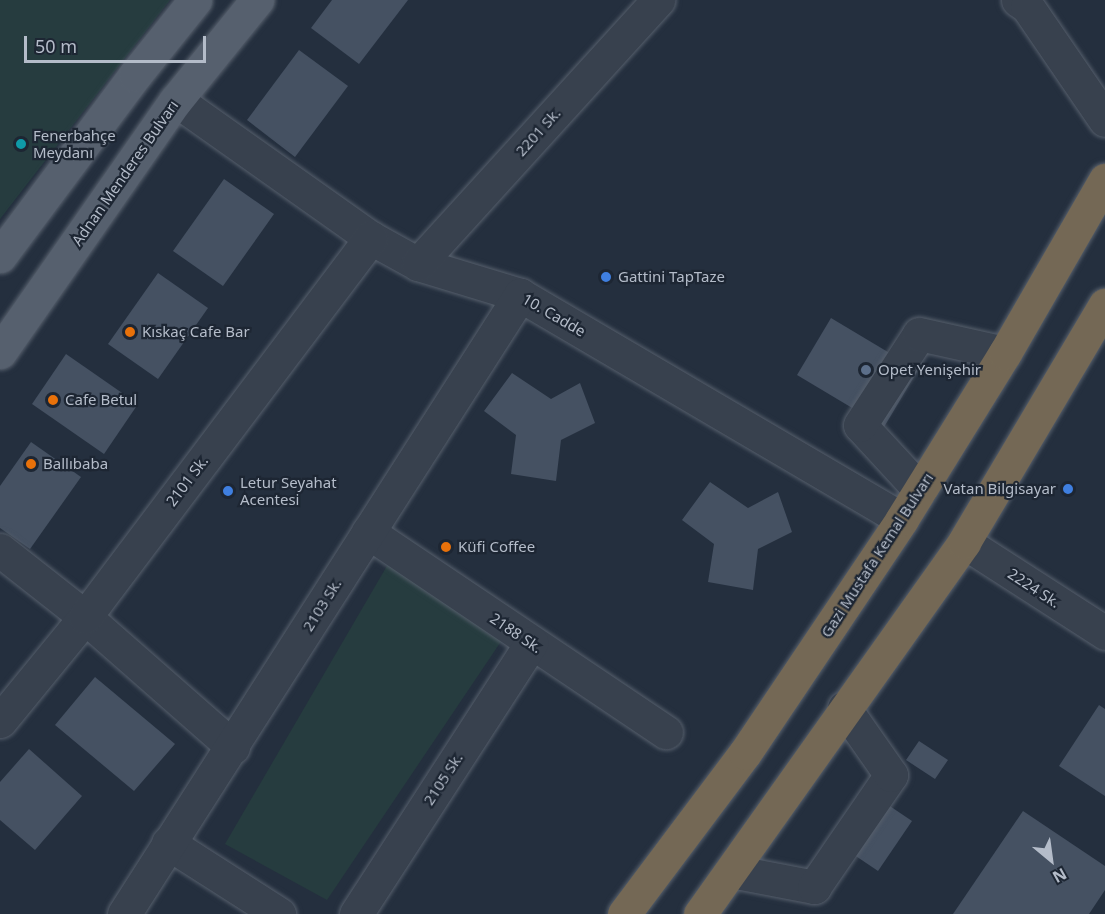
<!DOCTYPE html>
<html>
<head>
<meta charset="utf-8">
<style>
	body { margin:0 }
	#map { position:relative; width:1105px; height:914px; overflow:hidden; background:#242f3e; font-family:"Noto Sans",sans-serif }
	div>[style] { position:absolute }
	.green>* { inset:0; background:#263c3f }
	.building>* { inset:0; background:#455162 }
	.roads { filter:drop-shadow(0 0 2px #565f6c) drop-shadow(0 0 2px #565f6c) }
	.minor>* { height:33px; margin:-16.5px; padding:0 16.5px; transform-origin:16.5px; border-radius:16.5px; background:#38414e }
	.major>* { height:33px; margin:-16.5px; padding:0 16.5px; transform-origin:16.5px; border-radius:16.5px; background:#56606e }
	.highway>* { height:33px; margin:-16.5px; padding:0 16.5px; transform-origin:16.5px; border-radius:16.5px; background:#746855 }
	.dots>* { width:16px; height:16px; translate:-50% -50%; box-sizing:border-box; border:3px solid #1d2633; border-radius:50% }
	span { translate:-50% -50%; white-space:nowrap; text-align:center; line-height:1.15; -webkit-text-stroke:4.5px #1d2633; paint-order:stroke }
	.street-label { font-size:15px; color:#b4bcc9 }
	.poi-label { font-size:15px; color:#b4bcc9 }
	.left { translate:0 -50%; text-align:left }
	.right { translate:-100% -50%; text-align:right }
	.north { position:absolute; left:1021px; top:830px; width:60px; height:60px; -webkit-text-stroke:4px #1d2633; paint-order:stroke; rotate:151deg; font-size:16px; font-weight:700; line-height:24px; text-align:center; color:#b4bcc9 }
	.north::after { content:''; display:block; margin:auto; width:21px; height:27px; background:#b4bcc9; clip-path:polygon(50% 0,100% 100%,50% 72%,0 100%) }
	.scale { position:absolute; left:24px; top:36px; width:182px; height:27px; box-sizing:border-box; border:3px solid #b4bcc9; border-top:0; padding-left:8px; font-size:18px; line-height:21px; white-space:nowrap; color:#b4bcc9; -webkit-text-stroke:4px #1d2633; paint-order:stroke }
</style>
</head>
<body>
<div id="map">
	<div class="green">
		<i style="clip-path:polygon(0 0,170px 0,0 219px)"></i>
		<i style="clip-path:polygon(391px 559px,504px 637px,327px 900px,225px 844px)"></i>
	</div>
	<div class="building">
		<i style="clip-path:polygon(332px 0,408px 0,359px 64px,311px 28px)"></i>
		<i style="clip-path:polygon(299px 50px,348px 86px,295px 157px,247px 120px)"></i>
		<i style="clip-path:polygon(224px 179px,274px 214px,223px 286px,173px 251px)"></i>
		<i style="clip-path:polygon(158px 273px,208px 308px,158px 379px,108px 344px)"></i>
		<i style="clip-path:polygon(831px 318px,918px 370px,884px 427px,797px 375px)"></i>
		<i style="clip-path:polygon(66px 354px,138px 404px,104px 454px,32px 404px)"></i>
		<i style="clip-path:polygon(512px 373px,551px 399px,580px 383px,595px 423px,561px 440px,556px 481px,511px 474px,516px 435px,484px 411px)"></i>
		<i style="clip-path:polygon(31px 442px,81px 477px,30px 549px,0 528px,0 486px)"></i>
		<i style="clip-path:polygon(710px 482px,748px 508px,778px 492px,792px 532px,758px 549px,753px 590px,708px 582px,714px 544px,682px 520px)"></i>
		<i style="clip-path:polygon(95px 677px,175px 744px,134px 791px,55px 725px)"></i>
		<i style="clip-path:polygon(1099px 705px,1105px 709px,1105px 796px,1059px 766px)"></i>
		<i style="clip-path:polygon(919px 741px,948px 760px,935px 779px,906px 760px)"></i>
		<i style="clip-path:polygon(29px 749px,82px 796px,35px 850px,0 820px,0 782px)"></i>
		<i style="clip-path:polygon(869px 792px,912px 821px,878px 871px,835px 842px)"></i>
		<i style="clip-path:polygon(1023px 811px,1105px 866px,1105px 890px,1089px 914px,953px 914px)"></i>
	</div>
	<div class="roads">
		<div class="minor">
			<i style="left:1018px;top:0;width:11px;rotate:34deg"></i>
			<i style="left:1027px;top:6px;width:138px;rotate:55.6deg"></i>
			<i style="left:176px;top:100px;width:239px;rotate:35.3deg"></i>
			<i style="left:371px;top:238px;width:54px;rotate:29deg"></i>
			<i style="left:418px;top:264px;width:107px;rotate:16.9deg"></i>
			<i style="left:520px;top:295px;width:443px;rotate:30.4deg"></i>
			<i style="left:418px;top:264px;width:357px;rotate:-47.7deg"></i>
			<i style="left:920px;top:490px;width:88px;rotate:-132.7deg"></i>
			<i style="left:860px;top:425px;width:108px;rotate:-57deg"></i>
			<i style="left:919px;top:334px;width:88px;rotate:12.5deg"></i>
			<i style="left:368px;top:532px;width:359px;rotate:33.9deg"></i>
			<i style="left:964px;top:542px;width:168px;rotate:32.8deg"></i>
			<i style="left:0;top:550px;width:108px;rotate:38.2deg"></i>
			<i style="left:85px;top:617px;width:197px;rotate:41.3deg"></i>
			<i style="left:0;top:721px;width:134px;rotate:-50.7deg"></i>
			<i style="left:85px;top:617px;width:475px;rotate:-53deg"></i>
			<i style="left:168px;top:843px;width:132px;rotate:32.6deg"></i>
			<i style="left:731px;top:871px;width:85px;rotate:10.9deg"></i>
			<i style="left:814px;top:887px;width:136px;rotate:-55.5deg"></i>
			<i style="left:891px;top:775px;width:82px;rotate:-125deg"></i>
			<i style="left:124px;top:914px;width:735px;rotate:-57.39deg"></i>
			<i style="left:356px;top:914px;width:323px;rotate:-57.1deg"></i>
		</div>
		<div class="major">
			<i style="left:0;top:256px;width:226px;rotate:-53.3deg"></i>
			<i style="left:135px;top:75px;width:96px;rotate:-51.3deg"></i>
			<i style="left:0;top:352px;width:307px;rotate:-55.1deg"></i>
			<i style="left:176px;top:100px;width:129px;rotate:-51deg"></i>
		</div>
		<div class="highway">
			<i style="left:624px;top:914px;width:201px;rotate:-53.1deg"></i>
			<i style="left:745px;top:753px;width:282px;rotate:-56.1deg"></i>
			<i style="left:902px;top:519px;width:195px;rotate:-58.2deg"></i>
			<i style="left:1005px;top:353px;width:200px;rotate:-60deg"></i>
			<i style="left:700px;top:914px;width:456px;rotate:-54.6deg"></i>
			<i style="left:964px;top:542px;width:276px;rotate:-59.3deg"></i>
		</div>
	</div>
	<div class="dots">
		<i style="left:21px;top:144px;background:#0f9aa8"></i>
		<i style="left:606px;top:277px;background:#3f7fe0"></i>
		<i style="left:130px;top:332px;background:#e8710a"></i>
		<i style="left:866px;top:370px;background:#5c6f8a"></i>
		<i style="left:53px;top:400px;background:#e8710a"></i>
		<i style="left:31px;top:464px;background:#e8710a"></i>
		<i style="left:1068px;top:489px;background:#3f7fe0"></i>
		<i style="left:228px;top:491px;background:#3f7fe0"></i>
		<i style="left:446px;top:547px;background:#e8710a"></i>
	</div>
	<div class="street-label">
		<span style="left:538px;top:132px;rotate:-48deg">2201 Sk.</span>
		<span style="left:125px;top:173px;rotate:-55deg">Adnan Menderes Bulvarı</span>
		<span style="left:554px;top:315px;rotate:30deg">10. Cadde</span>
		<span style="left:187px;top:481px;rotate:-53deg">2101 Sk.</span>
		<span style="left:877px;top:555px;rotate:-57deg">Gazi Mustafa Kemal Bulvarı</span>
		<span style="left:1034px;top:588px;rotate:33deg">2224 Sk.</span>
		<span style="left:322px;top:605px;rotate:-58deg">2103 Sk.</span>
		<span style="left:516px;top:633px;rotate:34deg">2188 Sk.</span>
		<span style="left:443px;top:779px;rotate:-57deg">2105 Sk.</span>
	</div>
	<div class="poi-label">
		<span class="left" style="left:33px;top:144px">Fenerbahçe<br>Meydanı</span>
		<span class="left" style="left:618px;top:277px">Gattini TapTaze</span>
		<span class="left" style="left:142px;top:332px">Kıskaç Cafe Bar</span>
		<span class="left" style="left:878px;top:370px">Opet Yenişehir</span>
		<span class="left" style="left:65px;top:400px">Cafe Betul</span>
		<span class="left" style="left:43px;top:464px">Ballıbaba</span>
		<span class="left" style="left:240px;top:491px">Letur Seyahat<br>Acentesi</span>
		<span class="right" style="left:1056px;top:489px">Vatan Bilgisayar</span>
		<span class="left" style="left:458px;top:547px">Küfi Coffee</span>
	</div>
	<div class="north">N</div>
	<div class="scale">50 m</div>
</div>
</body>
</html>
